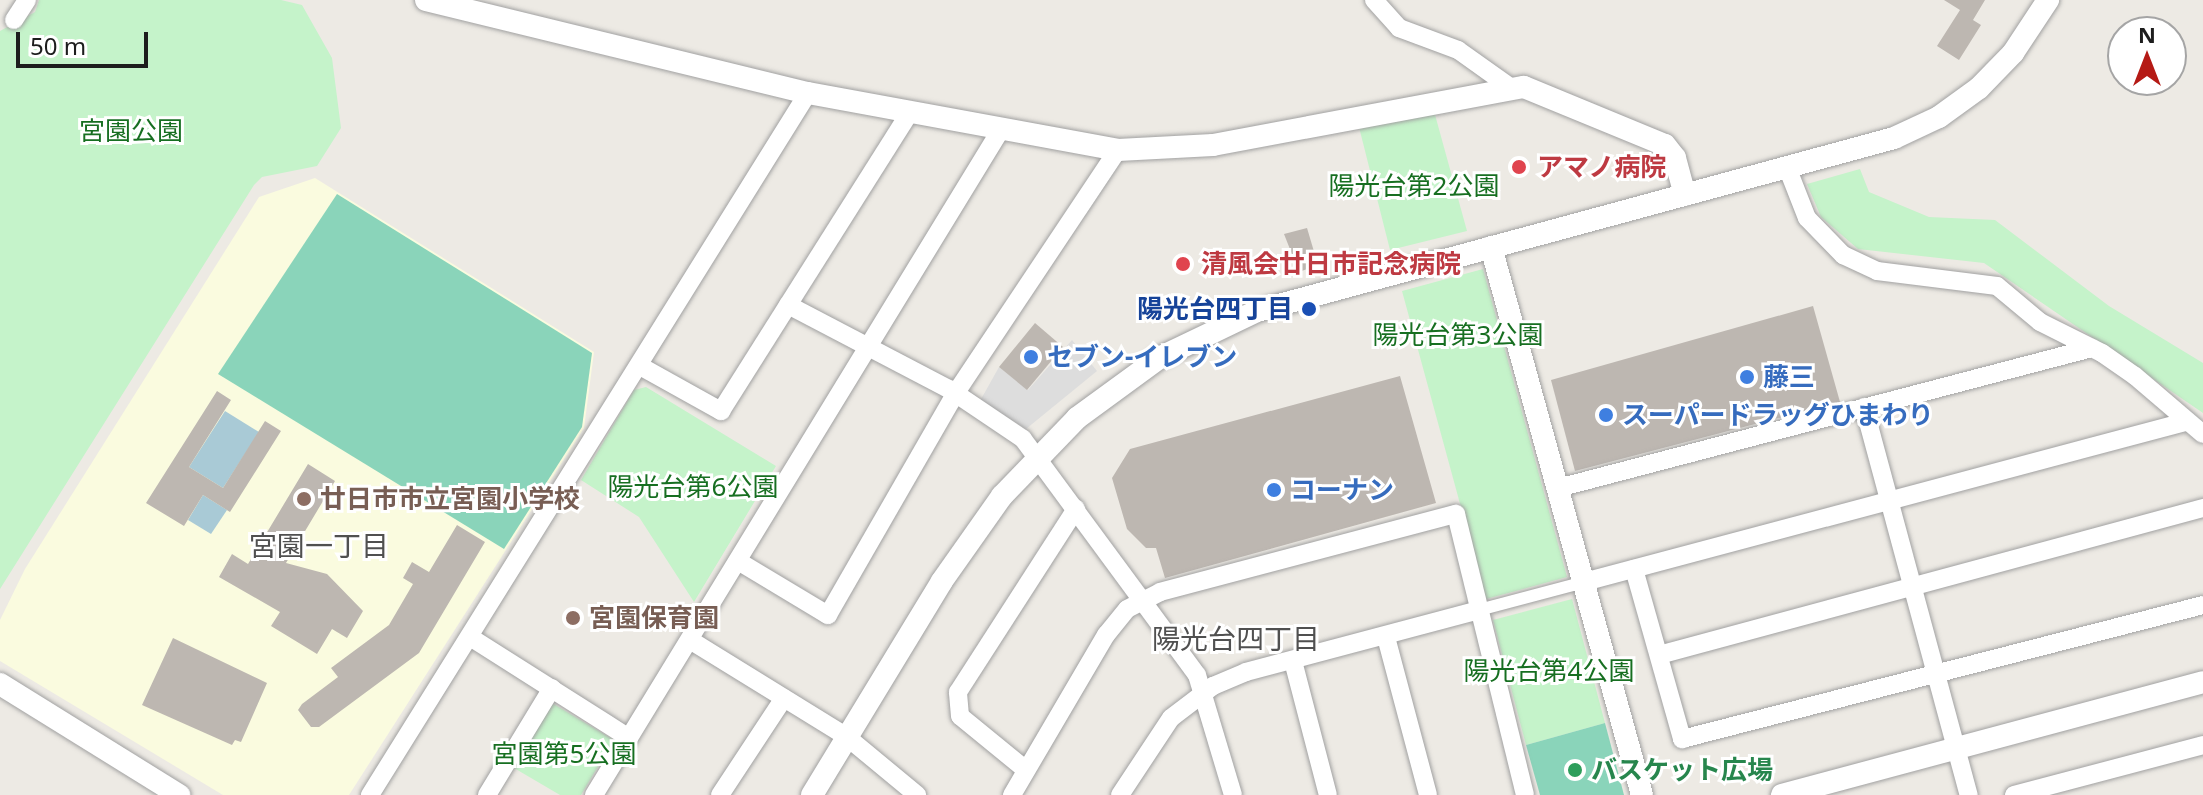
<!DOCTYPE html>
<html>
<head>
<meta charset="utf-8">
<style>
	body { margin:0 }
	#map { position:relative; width:2203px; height:795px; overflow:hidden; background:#edeae4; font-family:"Noto Sans","Noto Sans JP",sans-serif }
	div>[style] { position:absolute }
	.education>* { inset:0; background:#fafbdf }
	.park>* { inset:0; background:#c5f3ca }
	.pitch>* { inset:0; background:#8ad4ba }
	.parking>* { inset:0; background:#ddd }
	.water>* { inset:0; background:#a9cad6 }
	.building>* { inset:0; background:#bdb7b1 }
	.roads { filter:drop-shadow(0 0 2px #a1a1a1) drop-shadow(0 0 2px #a1a1a1) }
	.pedestrian>* { height:12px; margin:-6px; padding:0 6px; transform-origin:6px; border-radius:6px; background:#fff }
	.minor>* { height:18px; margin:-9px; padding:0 9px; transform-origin:9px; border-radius:9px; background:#fff }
	.tertiary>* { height:22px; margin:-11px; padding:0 11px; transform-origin:11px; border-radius:11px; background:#fff }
	.dots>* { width:22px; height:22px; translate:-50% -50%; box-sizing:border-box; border:4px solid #fff; border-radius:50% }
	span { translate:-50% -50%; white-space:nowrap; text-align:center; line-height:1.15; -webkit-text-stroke:6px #fff; paint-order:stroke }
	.park-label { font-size:26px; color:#176f21 }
	.health-label { font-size:26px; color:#be3a42; font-weight:700 }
	.left { translate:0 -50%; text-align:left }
	.transit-label { font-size:26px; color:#164399; font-weight:700 }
	.right { translate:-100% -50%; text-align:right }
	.shop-label { font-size:26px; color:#366cbe; font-weight:700 }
	.education-label { font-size:26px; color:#785e54; font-weight:700 }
	.leisure-label { font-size:26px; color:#27864d; font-weight:700 }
	.neighbourhood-label { font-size:28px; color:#505050 }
	.north { position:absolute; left:2107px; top:16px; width:80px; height:80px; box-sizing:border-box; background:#fff; border:2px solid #a5a5a5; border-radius:50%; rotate:0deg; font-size:22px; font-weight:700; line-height:32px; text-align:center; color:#1d1d1d }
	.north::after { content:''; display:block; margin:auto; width:28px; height:36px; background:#b51a15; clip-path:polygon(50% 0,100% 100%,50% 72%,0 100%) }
	.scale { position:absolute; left:16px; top:32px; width:132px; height:36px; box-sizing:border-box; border:4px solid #1d1d1d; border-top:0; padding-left:10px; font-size:24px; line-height:28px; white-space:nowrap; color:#1d1d1d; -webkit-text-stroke:6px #fff; paint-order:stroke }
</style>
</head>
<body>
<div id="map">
	<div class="education">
		<i style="clip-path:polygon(315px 178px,594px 352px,584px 428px,349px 795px,223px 795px,0 661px,0 620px,25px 569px,259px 197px)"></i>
	</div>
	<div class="park">
		<i style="clip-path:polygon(39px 0,281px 0,302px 5px,332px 58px,341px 128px,317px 166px,262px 177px,254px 185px,0 589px,0 31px,35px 12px)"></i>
		<i style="clip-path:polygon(1434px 111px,1467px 231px,1390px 250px,1359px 127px)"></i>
		<i style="clip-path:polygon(1860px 169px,1869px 192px,1929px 217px,1995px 220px,2109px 306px,2203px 363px,2203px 413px,1984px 263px,1858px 249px,1821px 217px,1807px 184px)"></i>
		<i style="clip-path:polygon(1483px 269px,1567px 577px,1486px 599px,1402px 291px)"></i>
		<i style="clip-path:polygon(646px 387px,776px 466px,694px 602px,639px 517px,581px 480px,634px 390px)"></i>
		<i style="clip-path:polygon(1572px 599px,1605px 723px,1526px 745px,1493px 620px)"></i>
		<i style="clip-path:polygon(552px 703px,614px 740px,581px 795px,560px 795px,514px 768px)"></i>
	</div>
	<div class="pitch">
		<i style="clip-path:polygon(337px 194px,592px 353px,582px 427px,504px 549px,218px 374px)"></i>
		<i style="clip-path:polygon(1605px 723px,1624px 795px,1540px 795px,1526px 745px)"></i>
	</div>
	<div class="parking">
		<i style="clip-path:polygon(1072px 340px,1097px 371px,1026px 429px,980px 401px,999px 367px,1028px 390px)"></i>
	</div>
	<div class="water">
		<i style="clip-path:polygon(225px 411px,259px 432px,223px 488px,189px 467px)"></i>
		<i style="clip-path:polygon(203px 495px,227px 510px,211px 534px,188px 520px)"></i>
	</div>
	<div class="building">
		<i style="clip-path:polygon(1944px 0,1985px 0,1973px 20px,1981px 25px,1959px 60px,1937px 46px,1960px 10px)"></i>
		<i style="clip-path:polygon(1307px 228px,1318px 265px,1299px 272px,1284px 234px)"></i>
		<i style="clip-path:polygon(1813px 306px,1840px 402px,1575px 471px,1551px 380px)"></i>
		<i style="clip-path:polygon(1035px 323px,1063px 347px,1027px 390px,999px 367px)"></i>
		<i style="clip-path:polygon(1400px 376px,1436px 503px,1165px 578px,1156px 548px,1146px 548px,1127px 529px,1112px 478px,1130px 449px)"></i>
		<i style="clip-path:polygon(217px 391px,231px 400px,189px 467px,223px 488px,265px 421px,281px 431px,230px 512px,203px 495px,184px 526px,146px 503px)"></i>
		<i style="clip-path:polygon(308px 464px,335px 481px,286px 563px,327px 574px,363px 611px,347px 638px,332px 629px,317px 654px,271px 626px,280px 612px,219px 577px,232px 554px,248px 564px)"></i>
		<i style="clip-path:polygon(457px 525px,485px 542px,419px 653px,319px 727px,311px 727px,298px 710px,302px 704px,338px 677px,331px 668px,389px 625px,413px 584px,403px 578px,412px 562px,429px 572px)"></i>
		<i style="clip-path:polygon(173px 638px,267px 683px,241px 742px,235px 740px,232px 745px,142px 705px)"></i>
	</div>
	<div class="roads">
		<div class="pedestrian">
			<i style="left:1479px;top:610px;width:109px;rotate:-14.9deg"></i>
		</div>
		<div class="minor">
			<i style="left:1374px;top:0;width:38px;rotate:48deg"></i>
			<i style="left:1399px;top:28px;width:63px;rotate:20.4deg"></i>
			<i style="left:1458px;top:50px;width:64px;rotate:35.4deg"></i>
			<i style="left:14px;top:20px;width:24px;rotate:-57deg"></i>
			<i style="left:1787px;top:167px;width:55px;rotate:68.6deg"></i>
			<i style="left:1807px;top:218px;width:52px;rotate:45.8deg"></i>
			<i style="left:1843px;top:255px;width:38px;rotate:25deg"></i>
			<i style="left:1877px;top:271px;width:121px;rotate:7.1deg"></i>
			<i style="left:1997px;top:286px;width:56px;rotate:39.9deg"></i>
			<i style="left:2040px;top:322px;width:69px;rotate:26.6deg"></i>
			<i style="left:2102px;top:353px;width:40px;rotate:34.9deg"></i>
			<i style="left:2135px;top:376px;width:89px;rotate:40.5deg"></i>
			<i style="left:788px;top:305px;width:182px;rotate:27.6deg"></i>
			<i style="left:949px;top:389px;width:89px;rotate:34deg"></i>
			<i style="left:1023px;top:439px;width:293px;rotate:53.6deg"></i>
			<i style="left:1197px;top:675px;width:125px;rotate:73.3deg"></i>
			<i style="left:640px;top:366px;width:93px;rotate:29.1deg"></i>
			<i style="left:721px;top:411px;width:352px;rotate:-57.7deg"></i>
			<i style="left:1864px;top:407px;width:402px;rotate:74.9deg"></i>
			<i style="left:1558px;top:488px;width:552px;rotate:-14.69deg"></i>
			<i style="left:738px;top:561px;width:105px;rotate:31deg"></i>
			<i style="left:828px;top:615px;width:255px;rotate:-60.1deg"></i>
			<i style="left:955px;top:394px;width:293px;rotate:-56.3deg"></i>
			<i style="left:1634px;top:569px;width:177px;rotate:74.2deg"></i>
			<i style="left:1682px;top:739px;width:538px;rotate:-14.42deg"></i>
			<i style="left:1584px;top:582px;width:622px;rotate:-14.91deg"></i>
			<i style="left:470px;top:637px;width:188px;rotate:32.4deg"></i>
			<i style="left:1386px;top:637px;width:163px;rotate:75.1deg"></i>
			<i style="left:690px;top:640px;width:185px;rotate:31.7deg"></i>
			<i style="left:847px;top:737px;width:91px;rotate:39.6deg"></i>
			<i style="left:1659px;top:655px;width:564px;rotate:-15.12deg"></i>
			<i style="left:1293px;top:661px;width:138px;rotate:75.4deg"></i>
			<i style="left:1026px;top:770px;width:85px;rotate:-140.7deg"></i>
			<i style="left:960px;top:716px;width:24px;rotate:-95deg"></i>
			<i style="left:958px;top:692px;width:218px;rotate:-57.2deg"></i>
			<i style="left:370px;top:795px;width:827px;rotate:-58.04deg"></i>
			<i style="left:487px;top:795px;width:125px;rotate:-58.7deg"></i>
			<i style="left:594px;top:795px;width:778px;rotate:-58.56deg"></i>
			<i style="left:720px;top:795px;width:116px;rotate:-56.6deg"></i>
			<i style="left:1012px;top:795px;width:186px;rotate:-59.6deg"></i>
			<i style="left:1106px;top:635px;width:33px;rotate:-51deg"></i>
			<i style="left:1127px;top:609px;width:37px;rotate:-27deg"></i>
			<i style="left:1160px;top:592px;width:306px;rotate:-14.8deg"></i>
			<i style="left:1456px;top:514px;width:289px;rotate:76.2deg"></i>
			<i style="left:1120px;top:795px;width:92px;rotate:-56.5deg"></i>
			<i style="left:1171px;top:718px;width:53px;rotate:-37.3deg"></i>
			<i style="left:1213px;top:686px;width:36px;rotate:-23deg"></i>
			<i style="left:1246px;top:672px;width:241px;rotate:-14.9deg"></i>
			<i style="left:2014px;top:795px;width:196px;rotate:-14.8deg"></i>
		</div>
		<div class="tertiary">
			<i style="left:426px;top:0;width:393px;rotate:13.7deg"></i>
			<i style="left:808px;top:93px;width:315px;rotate:10.4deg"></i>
			<i style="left:1118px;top:150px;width:95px;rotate:-3deg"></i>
			<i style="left:1213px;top:145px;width:316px;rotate:-10.6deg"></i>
			<i style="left:1524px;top:87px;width:152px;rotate:22.4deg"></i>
			<i style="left:1665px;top:145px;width:16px;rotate:52deg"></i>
			<i style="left:1675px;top:158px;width:38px;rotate:75deg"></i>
			<i style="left:1491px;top:247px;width:568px;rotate:74.59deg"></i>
			<i style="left:0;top:684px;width:211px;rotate:31.8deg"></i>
			<i style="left:812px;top:795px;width:250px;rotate:-58.7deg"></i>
			<i style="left:942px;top:581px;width:104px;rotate:-54.8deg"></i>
			<i style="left:1002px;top:496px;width:108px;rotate:-46.1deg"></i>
			<i style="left:1077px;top:418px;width:102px;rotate:-36.2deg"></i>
			<i style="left:1159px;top:358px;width:109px;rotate:-25.6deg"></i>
			<i style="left:1257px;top:311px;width:660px;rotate:-15.19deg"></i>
			<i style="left:1894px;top:138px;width:50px;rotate:-25deg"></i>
			<i style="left:1939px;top:117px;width:49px;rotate:-35.9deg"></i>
			<i style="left:1979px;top:88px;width:49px;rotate:-45.8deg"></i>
			<i style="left:2013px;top:53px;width:64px;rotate:-56.6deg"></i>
			<i style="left:1782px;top:795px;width:436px;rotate:-15deg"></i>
		</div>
	</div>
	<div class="dots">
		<i style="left:1519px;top:167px;background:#e0444e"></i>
		<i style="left:1183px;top:264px;background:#e0444e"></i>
		<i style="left:1309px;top:309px;background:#1a4fb4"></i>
		<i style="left:1031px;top:357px;background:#3f7fe0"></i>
		<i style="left:1747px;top:377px;background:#3f7fe0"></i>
		<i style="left:1606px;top:415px;background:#3f7fe0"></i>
		<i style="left:1274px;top:490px;background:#3f7fe0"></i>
		<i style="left:304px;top:499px;background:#8d6e63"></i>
		<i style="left:573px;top:618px;background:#8d6e63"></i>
		<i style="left:1575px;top:770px;background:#2e9e5b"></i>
	</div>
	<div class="park-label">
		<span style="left:131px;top:131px">宮園公園</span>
		<span style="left:1414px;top:186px">陽光台第2公園</span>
		<span style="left:1458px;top:335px">陽光台第3公園</span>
		<span style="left:693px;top:487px">陽光台第6公園</span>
		<span style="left:1549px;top:671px">陽光台第4公園</span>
		<span style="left:564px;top:754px">宮園第5公園</span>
	</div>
	<div class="health-label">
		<span class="left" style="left:1537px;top:167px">アマノ病院</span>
		<span class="left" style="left:1201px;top:264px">清風会廿日市記念病院</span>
	</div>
	<div class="transit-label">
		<span class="right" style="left:1293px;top:309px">陽光台四丁目</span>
	</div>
	<div class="shop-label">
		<span class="left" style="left:1047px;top:357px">セブン-イレブン</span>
		<span class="left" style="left:1763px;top:377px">藤三</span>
		<span class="left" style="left:1622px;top:415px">スーパードラッグひまわり</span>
		<span class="left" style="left:1290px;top:490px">コーナン</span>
	</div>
	<div class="education-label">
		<span class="left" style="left:320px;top:499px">廿日市市立宮園小学校</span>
		<span class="left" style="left:589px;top:618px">宮園保育園</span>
	</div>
	<div class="leisure-label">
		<span class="left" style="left:1591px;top:770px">バスケット広場</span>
	</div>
	<div class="neighbourhood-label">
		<span style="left:319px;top:545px">宮園一丁目</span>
		<span style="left:1236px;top:638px">陽光台四丁目</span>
	</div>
	<div class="north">N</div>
	<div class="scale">50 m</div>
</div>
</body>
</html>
